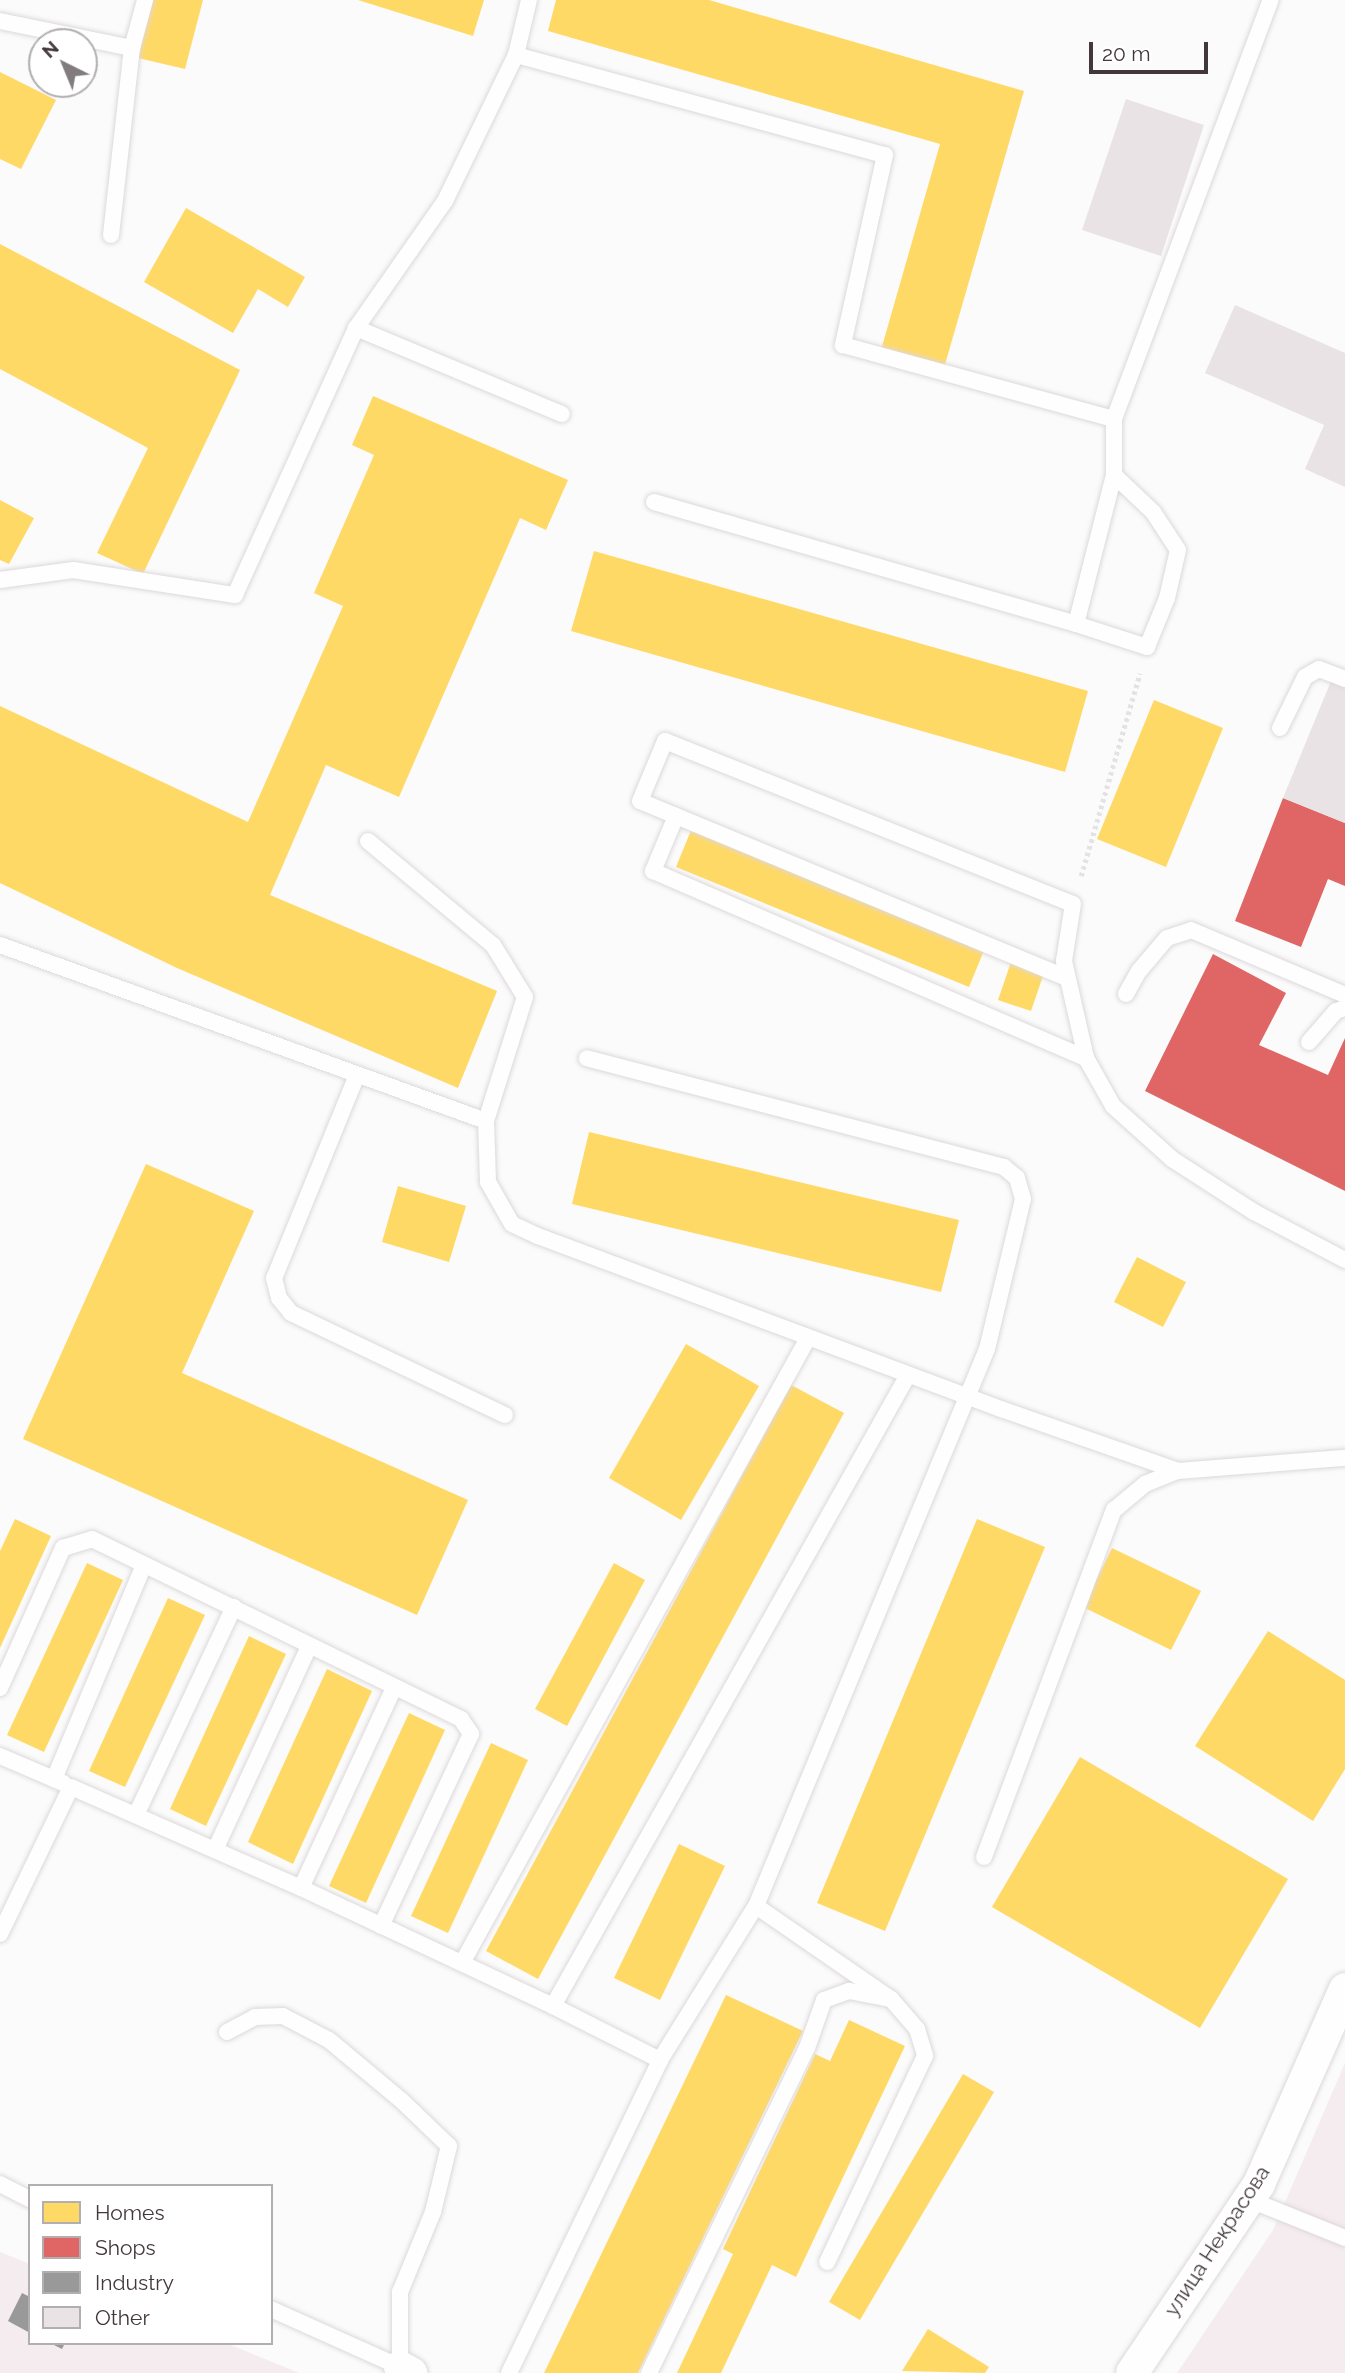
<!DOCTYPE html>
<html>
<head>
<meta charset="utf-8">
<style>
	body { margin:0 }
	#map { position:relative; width:1345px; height:2373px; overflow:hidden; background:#fbfbfb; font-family:Raleway,sans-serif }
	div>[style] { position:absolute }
	.built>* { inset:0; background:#f5ecef }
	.homes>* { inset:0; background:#ffd966 }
	.shops>* { inset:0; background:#e06666 }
	.industry>* { inset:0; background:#999 }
	.building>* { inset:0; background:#e9e3e5 }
	.path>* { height:4.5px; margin-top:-2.25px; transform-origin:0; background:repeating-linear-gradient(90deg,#e4e3e3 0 3.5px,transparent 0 7px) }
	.roads { filter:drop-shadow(0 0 2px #ddd8da) drop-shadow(0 0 2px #ddd8da) }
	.lane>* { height:16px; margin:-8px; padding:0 8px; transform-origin:8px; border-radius:8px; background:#fefefe }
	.street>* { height:32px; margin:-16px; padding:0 16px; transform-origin:16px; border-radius:16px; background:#fefefe }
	span { translate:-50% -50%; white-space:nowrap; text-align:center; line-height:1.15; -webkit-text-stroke:7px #fff; paint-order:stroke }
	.street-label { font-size:21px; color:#42373b }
	.legend { position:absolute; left:28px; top:2184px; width:245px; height:161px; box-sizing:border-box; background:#fff; border:2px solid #b3afb1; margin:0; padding:9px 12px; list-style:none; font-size:21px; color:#42373b }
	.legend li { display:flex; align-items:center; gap:14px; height:35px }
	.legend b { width:35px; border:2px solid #b3afb1 }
	.north { position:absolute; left:28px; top:28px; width:70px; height:70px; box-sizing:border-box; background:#fff; border:2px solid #b3afb1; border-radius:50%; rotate:317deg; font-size:19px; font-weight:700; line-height:28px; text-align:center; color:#42373b }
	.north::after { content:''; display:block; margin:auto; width:24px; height:32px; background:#837c7e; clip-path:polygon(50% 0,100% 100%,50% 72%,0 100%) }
	.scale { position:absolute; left:1089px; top:42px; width:119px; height:32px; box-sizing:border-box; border:4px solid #42373b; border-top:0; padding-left:9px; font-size:21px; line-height:24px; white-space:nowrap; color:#42373b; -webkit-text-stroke:5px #fff; paint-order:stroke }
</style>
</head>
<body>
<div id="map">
	<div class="built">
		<i style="clip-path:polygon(1345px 2063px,1345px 2373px,1177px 2373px,1273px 2230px)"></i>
		<i style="clip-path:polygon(0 2252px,30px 2264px,30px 2343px,226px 2343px,299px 2373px,0 2373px)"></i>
	</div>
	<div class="homes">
		<i style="clip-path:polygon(153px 0,203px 0,185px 69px,138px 58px)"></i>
		<i style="clip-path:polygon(358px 0,484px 0,473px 36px)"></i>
		<i style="clip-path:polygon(556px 0,709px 0,1024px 91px,944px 368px,881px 350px,940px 144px,548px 31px)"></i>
		<i style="clip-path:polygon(0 72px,56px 100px,21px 169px,0 159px)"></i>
		<i style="clip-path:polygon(186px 208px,305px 277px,288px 307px,258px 289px,233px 333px,144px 282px)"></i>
		<i style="clip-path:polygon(0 244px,240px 370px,143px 574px,97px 553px,148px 448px,0 369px)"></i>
		<i style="clip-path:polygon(373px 396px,568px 480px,546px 530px,520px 518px,399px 797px,326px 765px,270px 895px,497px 991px,458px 1088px,177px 968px,0 883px,0 706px,248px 822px,343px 606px,314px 593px,374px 455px,352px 445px)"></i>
		<i style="clip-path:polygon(0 500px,34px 518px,9px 564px,0 560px)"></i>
		<i style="clip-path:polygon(594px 551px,1088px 691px,1065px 772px,571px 631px)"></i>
		<i style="clip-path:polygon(1154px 700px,1223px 728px,1166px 867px,1097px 839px)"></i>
		<i style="clip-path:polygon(692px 828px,985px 948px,969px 987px,676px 867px)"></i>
		<i style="clip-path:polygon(1011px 962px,1044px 973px,1031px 1011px,998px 1000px)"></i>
		<i style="clip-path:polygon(589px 1132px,959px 1220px,941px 1292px,572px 1204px)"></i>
		<i style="clip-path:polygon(146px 1164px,254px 1211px,182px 1373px,468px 1500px,417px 1615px,23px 1439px)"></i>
		<i style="clip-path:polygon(398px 1186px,466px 1206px,449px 1262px,382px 1242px)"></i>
		<i style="clip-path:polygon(1137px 1257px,1186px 1282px,1163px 1327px,1114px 1302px)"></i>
		<i style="clip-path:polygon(686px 1344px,759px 1386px,681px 1520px,609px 1478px)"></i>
		<i style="clip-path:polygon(791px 1385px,844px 1413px,538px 1979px,486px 1951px)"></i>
		<i style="clip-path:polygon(15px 1519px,51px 1536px,0 1648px,0 1551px)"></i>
		<i style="clip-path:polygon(977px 1519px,1045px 1547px,885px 1931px,817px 1903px)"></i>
		<i style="clip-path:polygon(1112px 1548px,1201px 1591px,1171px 1650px,1083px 1607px)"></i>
		<i style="clip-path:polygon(87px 1563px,123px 1580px,44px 1752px,7px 1735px)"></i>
		<i style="clip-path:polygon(614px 1563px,645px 1580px,567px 1726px,535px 1709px)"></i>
		<i style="clip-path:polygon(168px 1598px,205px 1615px,125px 1787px,89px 1771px)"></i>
		<i style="clip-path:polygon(1268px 1631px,1345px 1680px,1345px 1769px,1313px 1821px,1195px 1746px)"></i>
		<i style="clip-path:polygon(249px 1636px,286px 1654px,206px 1826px,170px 1809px)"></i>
		<i style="clip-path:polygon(327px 1669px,372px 1691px,293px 1864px,248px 1842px)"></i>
		<i style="clip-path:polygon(409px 1713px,445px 1730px,366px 1903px,329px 1886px)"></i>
		<i style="clip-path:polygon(491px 1743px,528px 1760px,448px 1933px,411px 1916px)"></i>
		<i style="clip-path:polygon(1080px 1757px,1288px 1879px,1200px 2028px,992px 1907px)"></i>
		<i style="clip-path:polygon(679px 1844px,725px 1866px,660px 2000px,614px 1978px)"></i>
		<i style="clip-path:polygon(726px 1995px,803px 2031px,638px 2373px,544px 2373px)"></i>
		<i style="clip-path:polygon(849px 2020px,905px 2046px,796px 2277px,772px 2265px,721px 2373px,677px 2373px,733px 2254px,723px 2249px,815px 2054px,830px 2061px)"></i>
		<i style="clip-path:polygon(963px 2074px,994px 2092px,860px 2320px,829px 2302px)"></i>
		<i style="clip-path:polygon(928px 2329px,989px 2367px,985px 2373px,902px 2371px)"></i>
	</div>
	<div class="shops">
		<i style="clip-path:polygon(1283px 798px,1345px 823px,1345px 886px,1328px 879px,1301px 947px,1235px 921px)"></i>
		<i style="clip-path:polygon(1213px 954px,1286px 993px,1259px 1045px,1328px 1075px,1345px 1038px,1345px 1191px,1145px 1091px)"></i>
	</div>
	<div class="industry">
		<i style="clip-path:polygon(22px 2293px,30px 2297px,30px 2333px,8px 2321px)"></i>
		<i style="clip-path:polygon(50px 2343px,65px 2343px,62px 2349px)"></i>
	</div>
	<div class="building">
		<i style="clip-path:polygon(1126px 99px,1204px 125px,1161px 256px,1082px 230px)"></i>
		<i style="clip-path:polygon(1235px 305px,1345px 353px,1345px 487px,1305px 469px,1324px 425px,1205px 373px)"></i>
		<i style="clip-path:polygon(1331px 681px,1345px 686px,1345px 823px,1283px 798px)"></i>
	</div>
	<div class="path">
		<i style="left:1081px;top:876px;width:211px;rotate:-73.8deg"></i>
	</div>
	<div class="roads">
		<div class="lane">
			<i style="left:0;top:21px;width:135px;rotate:11.6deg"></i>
			<i style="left:132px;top:48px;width:50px;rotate:-74.8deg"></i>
			<i style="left:516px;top:55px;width:382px;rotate:15.2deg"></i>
			<i style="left:885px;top:155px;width:195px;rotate:102.5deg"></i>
			<i style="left:843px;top:345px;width:281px;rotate:15.3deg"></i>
			<i style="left:111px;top:235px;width:188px;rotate:-83.6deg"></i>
			<i style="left:356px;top:328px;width:223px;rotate:22.7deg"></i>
			<i style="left:654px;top:502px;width:439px;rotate:16.1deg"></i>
			<i style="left:1076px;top:624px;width:154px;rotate:-75.7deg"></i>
			<i style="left:1114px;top:475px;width:56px;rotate:-90deg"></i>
			<i style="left:1114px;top:419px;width:447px;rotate:-69.5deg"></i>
			<i style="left:0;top:580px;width:74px;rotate:-7.8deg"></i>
			<i style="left:73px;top:570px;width:164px;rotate:8.8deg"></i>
			<i style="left:235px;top:595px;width:293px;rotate:-65.6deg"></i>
			<i style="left:356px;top:328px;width:155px;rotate:-55deg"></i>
			<i style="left:445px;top:201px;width:162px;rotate:-64.1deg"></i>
			<i style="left:516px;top:55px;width:57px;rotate:-76.7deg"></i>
			<i style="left:1076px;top:624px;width:75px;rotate:17.9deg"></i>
			<i style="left:1147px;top:647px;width:53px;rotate:-67.8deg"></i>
			<i style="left:1167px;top:598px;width:49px;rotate:-77.1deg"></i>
			<i style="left:1178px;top:550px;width:45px;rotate:-123.3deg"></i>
			<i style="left:1153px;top:512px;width:54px;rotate:-136.5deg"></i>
			<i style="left:1280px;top:728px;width:57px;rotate:-63.9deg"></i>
			<i style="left:1305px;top:677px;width:16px;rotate:-30deg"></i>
			<i style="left:1319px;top:669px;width:28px;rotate:21deg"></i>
			<i style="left:676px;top:816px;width:60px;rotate:112.7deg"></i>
			<i style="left:653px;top:871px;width:472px;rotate:23.4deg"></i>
			<i style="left:368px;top:841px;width:163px;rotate:39.8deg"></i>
			<i style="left:493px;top:945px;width:61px;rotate:58.4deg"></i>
			<i style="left:525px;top:997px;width:130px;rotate:107.5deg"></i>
			<i style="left:486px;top:1121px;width:61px;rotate:88.1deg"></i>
			<i style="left:488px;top:1182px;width:48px;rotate:60.3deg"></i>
			<i style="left:512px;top:1224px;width:29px;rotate:25deg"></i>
			<i style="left:538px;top:1236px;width:494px;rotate:20.5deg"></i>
			<i style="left:1001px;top:1409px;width:188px;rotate:19.3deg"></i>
			<i style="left:1178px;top:1471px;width:168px;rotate:-4.5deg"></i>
			<i style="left:0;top:945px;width:517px;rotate:19.91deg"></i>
			<i style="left:1067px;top:978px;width:462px;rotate:-157.5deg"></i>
			<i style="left:640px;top:801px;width:65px;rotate:-67.4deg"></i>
			<i style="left:665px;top:741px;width:439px;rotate:21.8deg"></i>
			<i style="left:1073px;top:904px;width:58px;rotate:99deg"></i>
			<i style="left:1064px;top:961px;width:99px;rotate:77.2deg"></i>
			<i style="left:1086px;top:1058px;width:55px;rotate:60.6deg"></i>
			<i style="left:1113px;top:1106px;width:79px;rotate:41.9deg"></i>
			<i style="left:1172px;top:1159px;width:98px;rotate:32.9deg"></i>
			<i style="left:1254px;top:1212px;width:103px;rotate:27.8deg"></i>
			<i style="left:1126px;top:994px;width:26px;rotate:-61deg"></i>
			<i style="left:1139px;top:971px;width:43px;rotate:-49.7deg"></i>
			<i style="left:1167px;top:938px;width:25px;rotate:-18deg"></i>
			<i style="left:1191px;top:930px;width:167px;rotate:22.9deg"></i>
			<i style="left:1309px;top:1042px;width:41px;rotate:-48.9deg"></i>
			<i style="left:1336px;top:1011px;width:9px;rotate:-18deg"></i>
			<i style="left:357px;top:1075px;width:219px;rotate:112.2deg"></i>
			<i style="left:274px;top:1278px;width:21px;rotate:76deg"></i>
			<i style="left:279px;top:1298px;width:19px;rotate:51deg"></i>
			<i style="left:291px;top:1313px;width:237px;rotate:25.5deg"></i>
			<i style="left:0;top:1688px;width:154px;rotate:-65.8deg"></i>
			<i style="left:63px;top:1548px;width:30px;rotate:-17deg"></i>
			<i style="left:92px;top:1539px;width:411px;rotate:26deg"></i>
			<i style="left:461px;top:1719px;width:18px;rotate:56deg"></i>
			<i style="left:471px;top:1734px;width:212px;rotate:115.1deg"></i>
			<i style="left:0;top:1756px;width:69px;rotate:23.2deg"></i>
			<i style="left:54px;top:1779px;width:232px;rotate:-67.2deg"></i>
			<i style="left:136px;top:1815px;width:230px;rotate:-64.8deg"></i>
			<i style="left:215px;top:1850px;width:224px;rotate:-65.2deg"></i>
			<i style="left:984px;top:1857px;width:371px;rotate:-69.5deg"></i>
			<i style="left:1114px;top:1510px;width:40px;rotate:-40deg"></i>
			<i style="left:1145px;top:1484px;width:35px;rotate:-22deg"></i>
			<i style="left:301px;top:1888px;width:221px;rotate:-65.1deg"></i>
			<i style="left:756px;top:1906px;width:164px;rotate:34.6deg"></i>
			<i style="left:891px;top:1999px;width:40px;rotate:49deg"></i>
			<i style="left:917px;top:2029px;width:28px;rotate:73deg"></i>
			<i style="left:925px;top:2056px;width:228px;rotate:115.4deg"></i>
			<i style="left:0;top:1934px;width:163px;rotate:-64.2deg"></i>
			<i style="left:71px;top:1787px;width:251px;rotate:23.7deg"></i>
			<i style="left:301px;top:1888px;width:278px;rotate:25.1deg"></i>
			<i style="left:553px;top:2006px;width:120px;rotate:26.8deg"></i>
			<i style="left:462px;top:1963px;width:714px;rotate:-61.03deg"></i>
			<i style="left:553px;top:2006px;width:724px;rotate:-60.64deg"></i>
			<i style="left:227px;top:2032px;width:32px;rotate:-28deg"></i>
			<i style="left:255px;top:2017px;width:28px;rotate:-2deg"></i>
			<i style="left:283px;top:2016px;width:52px;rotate:27.6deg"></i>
			<i style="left:329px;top:2040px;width:95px;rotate:39.9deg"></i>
			<i style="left:402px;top:2101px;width:65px;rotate:43.8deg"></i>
			<i style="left:449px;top:2146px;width:68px;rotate:103.6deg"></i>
			<i style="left:433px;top:2212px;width:87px;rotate:112.4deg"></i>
			<i style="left:400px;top:2292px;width:75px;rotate:90deg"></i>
			<i style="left:400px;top:2367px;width:141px;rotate:-155.8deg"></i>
			<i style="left:0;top:2184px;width:34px;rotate:27deg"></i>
			<i style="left:1248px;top:2199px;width:105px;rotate:21.9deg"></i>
			<i style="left:509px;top:2373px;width:348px;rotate:-64.2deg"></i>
			<i style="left:660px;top:2060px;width:181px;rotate:-58.1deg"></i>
			<i style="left:756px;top:1906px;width:603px;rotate:-67.48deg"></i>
			<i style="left:987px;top:1349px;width:154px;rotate:-76.5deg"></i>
			<i style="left:1023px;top:1199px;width:22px;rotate:-106deg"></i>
			<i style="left:1017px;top:1178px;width:17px;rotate:-140deg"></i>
			<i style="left:1004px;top:1167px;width:431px;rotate:-165.4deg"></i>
			<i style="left:649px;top:2373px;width:361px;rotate:-64.1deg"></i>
			<i style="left:807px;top:2048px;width:51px;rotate:-70.5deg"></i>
			<i style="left:824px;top:2000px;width:27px;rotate:-20deg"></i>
			<i style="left:849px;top:1991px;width:43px;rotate:10.8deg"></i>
		</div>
		<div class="street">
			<i style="left:400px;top:2367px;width:13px;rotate:29deg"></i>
			<i style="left:1132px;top:2373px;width:228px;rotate:-56.1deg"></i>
			<i style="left:1259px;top:2184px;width:213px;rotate:-66.2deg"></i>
		</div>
	</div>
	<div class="street-label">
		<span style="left:1217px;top:2241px;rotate:-57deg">улица Некрасова</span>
	</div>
	<ul class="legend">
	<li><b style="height:19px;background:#ffd966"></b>Homes</li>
	<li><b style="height:19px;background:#e06666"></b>Shops</li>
	<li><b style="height:19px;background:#999"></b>Industry</li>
	<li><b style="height:19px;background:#e9e3e5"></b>Other</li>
	</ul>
	<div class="north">N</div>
	<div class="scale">20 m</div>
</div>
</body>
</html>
